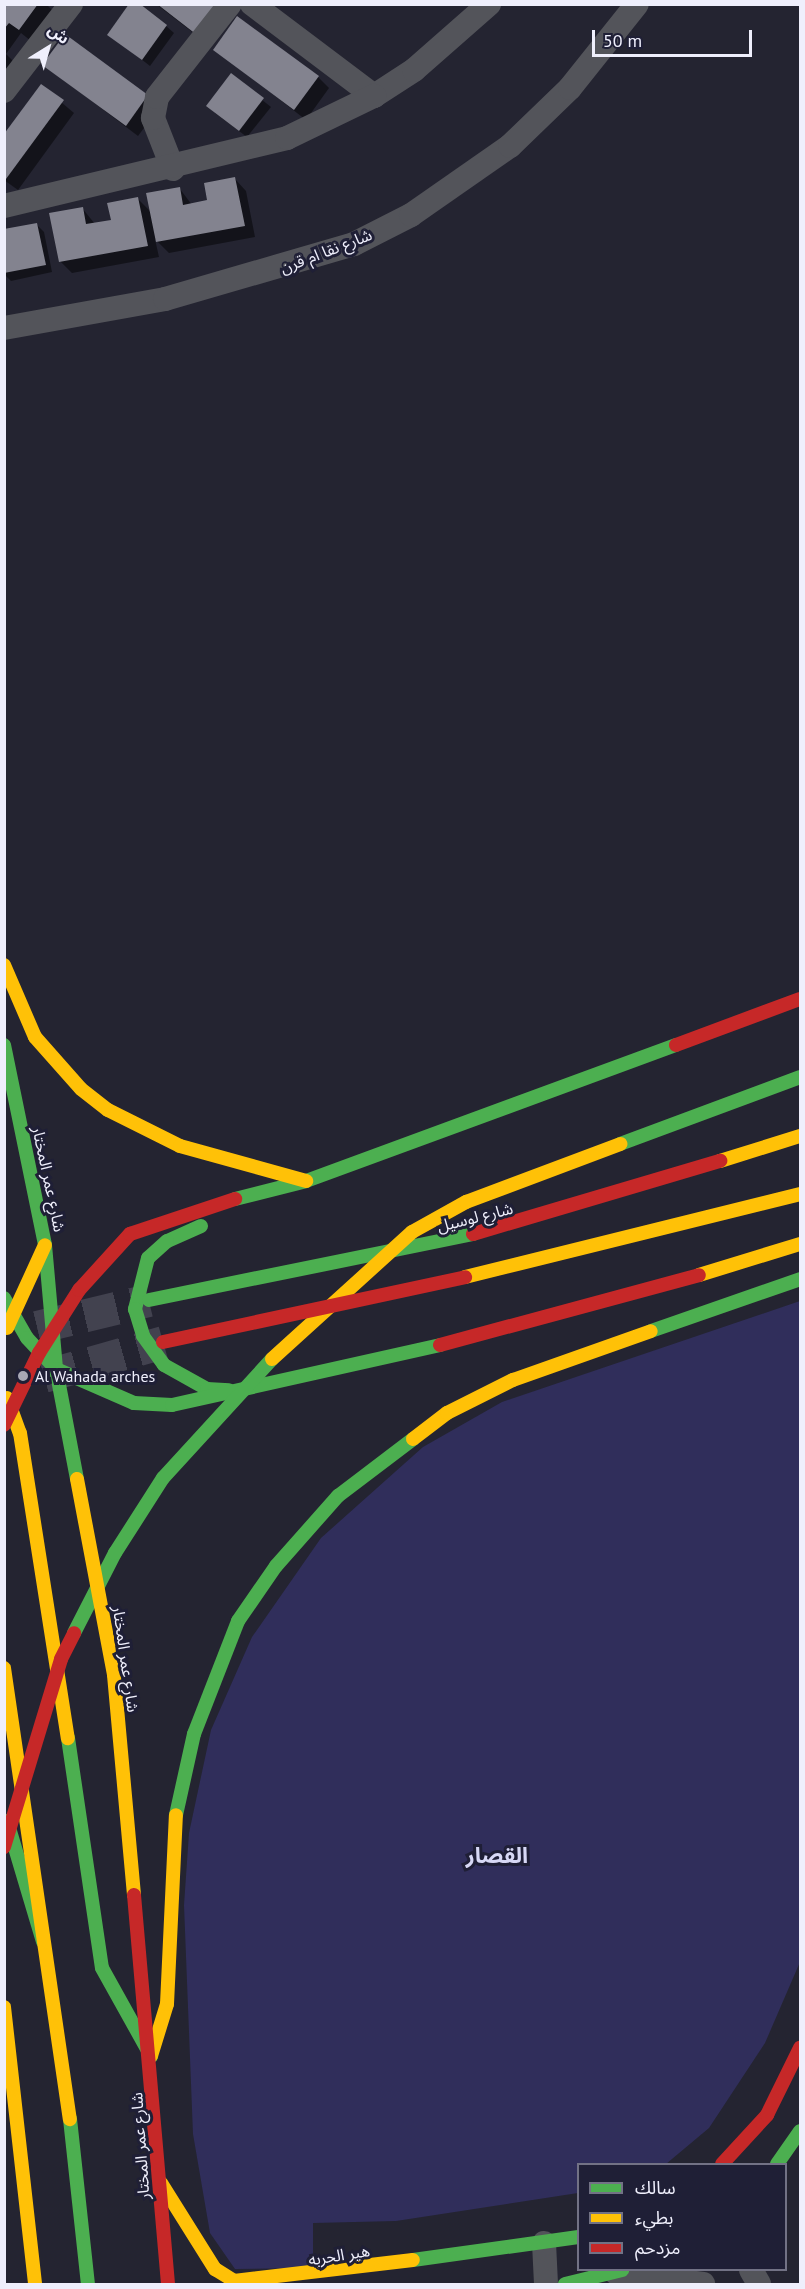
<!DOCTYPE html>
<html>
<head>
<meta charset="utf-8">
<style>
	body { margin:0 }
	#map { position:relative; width:805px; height:2289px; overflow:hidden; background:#242431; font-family:"PT Sans","Noto Sans Arabic",sans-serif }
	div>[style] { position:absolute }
	.green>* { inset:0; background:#302e5b }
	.shadow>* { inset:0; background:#0007 }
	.building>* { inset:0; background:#83838f }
	.highway-tunnel>* { height:33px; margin-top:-16.5px; transform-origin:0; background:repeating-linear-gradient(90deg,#42424f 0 33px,transparent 0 49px) }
	.street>* { height:24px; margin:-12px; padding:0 12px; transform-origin:12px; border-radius:12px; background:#53545a }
	.fast>* { height:14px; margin:-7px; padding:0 7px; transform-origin:7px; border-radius:7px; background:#4caf50 }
	.slow>* { height:14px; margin:-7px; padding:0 7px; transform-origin:7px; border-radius:7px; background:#ffc107 }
	.jam>* { height:14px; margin:-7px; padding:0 7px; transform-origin:7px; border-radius:7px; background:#c62828 }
	.dots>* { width:16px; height:16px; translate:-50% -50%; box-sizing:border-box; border:3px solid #1f1f36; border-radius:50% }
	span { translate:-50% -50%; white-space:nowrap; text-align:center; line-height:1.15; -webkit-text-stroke:6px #1f1f36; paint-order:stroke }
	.street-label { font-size:16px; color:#efeffc }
	.poi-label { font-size:16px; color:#efeffc }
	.left { translate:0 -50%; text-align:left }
	.district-label { font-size:22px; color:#d7d8f5; font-weight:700 }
	.frame { position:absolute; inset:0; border:6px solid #efeffc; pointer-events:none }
	.legend { position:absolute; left:577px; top:2163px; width:210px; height:108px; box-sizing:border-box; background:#1f1f36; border:2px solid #727285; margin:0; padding:8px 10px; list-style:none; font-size:18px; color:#efeffc }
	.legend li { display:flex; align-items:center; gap:12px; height:30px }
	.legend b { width:30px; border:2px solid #727285 }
	.north { position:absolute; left:18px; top:18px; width:60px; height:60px; -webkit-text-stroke:4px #1f1f36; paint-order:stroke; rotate:37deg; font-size:16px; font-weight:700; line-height:24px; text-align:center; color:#efeffc }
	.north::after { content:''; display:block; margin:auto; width:21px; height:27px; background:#efeffc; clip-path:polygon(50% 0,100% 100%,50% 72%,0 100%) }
	.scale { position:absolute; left:592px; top:30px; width:160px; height:27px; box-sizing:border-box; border:3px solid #efeffc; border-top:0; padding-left:8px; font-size:18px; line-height:21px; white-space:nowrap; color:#efeffc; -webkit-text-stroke:4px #1f1f36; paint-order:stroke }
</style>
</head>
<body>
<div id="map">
	<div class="green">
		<i style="clip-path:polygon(800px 1301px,800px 1962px,765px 2043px,709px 2128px,666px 2164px,578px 2164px,578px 2193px,396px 2221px,313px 2223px,313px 2258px,305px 2268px,235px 2269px,210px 2233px,193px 2134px,184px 1905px,189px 1833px,211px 1730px,252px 1637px,321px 1538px,423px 1447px,502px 1402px)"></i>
	</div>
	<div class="shadow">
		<i style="clip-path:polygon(4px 4px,46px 4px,53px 11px,31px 41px,21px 33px,6px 54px,14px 62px,4px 76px)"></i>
		<i style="clip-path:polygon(156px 4px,220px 4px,209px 45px)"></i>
		<i style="clip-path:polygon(166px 26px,174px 33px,150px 66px,109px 34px)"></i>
		<i style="clip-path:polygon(65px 37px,159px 108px,138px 136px,44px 65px)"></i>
		<i style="clip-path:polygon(215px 49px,318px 77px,329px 88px,306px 120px)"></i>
		<i style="clip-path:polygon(231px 75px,271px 107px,247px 137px,215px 113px)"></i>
		<i style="clip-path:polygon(42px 86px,74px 113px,18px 190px,4px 180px,4px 137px)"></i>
		<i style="clip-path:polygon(235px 179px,246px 191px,255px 237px,169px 253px,155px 239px,159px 257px,72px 273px,60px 261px,82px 208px,95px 224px,113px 221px,138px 199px,152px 213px,180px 189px,192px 205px,209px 201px)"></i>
		<i style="clip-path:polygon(36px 224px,44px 232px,52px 272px,11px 281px,4px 274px,4px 231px)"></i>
	</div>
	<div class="building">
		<i style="clip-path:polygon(4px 4px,38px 4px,19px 30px,9px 23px,4px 29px)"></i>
		<i style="clip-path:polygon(129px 4px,140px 4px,167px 25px,142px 60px,107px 35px)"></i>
		<i style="clip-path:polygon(157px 4px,220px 4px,197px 35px)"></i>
		<i style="clip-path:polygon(237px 16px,319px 76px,294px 110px,213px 50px)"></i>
		<i style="clip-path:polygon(65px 34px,148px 95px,126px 126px,42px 65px)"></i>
		<i style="clip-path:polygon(231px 73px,264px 98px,239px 131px,206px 106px)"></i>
		<i style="clip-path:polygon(41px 84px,64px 100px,6px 179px,4px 134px)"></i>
		<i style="clip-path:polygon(235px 177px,245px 226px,156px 242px,146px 193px,180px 187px,183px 205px,207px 200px,204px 183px)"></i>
		<i style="clip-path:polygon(138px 197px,148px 246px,59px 262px,49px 213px,83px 207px,86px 224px,111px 220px,107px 203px)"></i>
		<i style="clip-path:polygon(37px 223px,46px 265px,4px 273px,4px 229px)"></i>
	</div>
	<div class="highway-tunnel">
		<i style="left:37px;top:1327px;width:115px;rotate:-13.6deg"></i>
		<i style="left:44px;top:1376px;width:124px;rotate:-15.9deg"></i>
	</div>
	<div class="street">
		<i style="left:252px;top:4px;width:153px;rotate:37deg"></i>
		<i style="left:374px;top:96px;width:48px;rotate:-33deg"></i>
		<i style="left:414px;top:70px;width:100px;rotate:-41.3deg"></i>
		<i style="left:4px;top:91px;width:110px;rotate:-52.4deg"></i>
		<i style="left:173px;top:169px;width:55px;rotate:-111.4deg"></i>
		<i style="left:153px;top:118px;width:21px;rotate:-79deg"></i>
		<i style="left:157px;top:97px;width:118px;rotate:-51.9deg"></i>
		<i style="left:4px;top:206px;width:291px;rotate:-13.5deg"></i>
		<i style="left:287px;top:138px;width:97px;rotate:-25.8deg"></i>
		<i style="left:4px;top:328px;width:164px;rotate:-10.2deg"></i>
		<i style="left:165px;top:299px;width:197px;rotate:-16.2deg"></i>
		<i style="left:354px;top:244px;width:64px;rotate:-27deg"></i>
		<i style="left:411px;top:215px;width:121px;rotate:-34.9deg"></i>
		<i style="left:510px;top:146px;width:83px;rotate:-44deg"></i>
		<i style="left:570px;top:88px;width:107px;rotate:-51.4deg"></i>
		<i style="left:544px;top:2243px;width:41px;rotate:87.2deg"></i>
		<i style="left:751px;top:2270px;width:16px;rotate:60deg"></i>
		<i style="left:616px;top:2273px;width:88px;rotate:7.2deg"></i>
	</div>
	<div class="fast">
		<i style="left:4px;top:1045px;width:204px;rotate:78.4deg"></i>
		<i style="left:45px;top:1245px;width:124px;rotate:84.9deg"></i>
		<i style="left:56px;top:1369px;width:112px;rotate:79.2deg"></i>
		<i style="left:620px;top:1144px;width:192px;rotate:-20.4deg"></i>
		<i style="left:235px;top:1199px;width:73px;rotate:-14.2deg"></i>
		<i style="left:306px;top:1181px;width:394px;rotate:-20.2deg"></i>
		<i style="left:201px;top:1226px;width:37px;rotate:156deg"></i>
		<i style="left:167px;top:1241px;width:25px;rotate:138deg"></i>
		<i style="left:148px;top:1258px;width:53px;rotate:104.3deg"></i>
		<i style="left:135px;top:1309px;width:28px;rotate:73deg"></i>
		<i style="left:143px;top:1336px;width:36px;rotate:54deg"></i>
		<i style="left:164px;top:1365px;width:49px;rotate:29.2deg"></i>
		<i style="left:207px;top:1389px;width:22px;rotate:3deg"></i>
		<i style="left:4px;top:1298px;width:46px;rotate:60.1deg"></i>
		<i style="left:27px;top:1338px;width:42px;rotate:46.9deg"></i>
		<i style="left:56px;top:1369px;width:85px;rotate:23.6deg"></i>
		<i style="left:134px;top:1403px;width:38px;rotate:3deg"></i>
		<i style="left:172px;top:1405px;width:275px;rotate:-12.6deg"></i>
		<i style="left:149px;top:1300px;width:331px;rotate:-11.5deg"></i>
		<i style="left:651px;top:1331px;width:158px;rotate:-19.2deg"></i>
		<i style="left:74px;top:1633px;width:90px;rotate:-62.9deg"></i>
		<i style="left:115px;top:1553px;width:89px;rotate:-57.4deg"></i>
		<i style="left:163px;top:1478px;width:161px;rotate:-47.5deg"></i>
		<i style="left:68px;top:1738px;width:232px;rotate:81.6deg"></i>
		<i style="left:102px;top:1968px;width:101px;rotate:60.9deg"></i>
		<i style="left:176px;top:1815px;width:83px;rotate:-77.5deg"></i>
		<i style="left:194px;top:1734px;width:121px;rotate:-68.7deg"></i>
		<i style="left:238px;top:1621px;width:67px;rotate:-55.4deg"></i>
		<i style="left:276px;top:1566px;width:94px;rotate:-48.5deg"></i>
		<i style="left:338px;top:1496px;width:94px;rotate:-37.2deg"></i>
		<i style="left:7px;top:1821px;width:126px;rotate:73.4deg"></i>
		<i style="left:70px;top:2119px;width:166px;rotate:83.8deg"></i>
		<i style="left:777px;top:2164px;width:40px;rotate:-55.1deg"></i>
		<i style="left:413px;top:2260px;width:167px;rotate:-7.9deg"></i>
		<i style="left:565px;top:2284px;width:59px;rotate:-13.8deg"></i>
	</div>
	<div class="slow">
		<i style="left:4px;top:965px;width:78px;rotate:66.7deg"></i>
		<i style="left:35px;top:1037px;width:69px;rotate:48.5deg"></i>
		<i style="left:81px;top:1089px;width:34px;rotate:38deg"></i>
		<i style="left:108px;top:1110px;width:80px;rotate:26.6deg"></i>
		<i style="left:180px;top:1146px;width:131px;rotate:15.5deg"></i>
		<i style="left:720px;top:1161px;width:84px;rotate:-17.4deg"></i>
		<i style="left:699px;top:1275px;width:106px;rotate:-17.1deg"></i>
		<i style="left:465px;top:1277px;width:345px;rotate:-13.9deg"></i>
		<i style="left:7px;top:1328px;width:91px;rotate:-65.4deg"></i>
		<i style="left:272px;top:1359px;width:189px;rotate:-42.2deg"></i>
		<i style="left:412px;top:1232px;width:62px;rotate:-29.1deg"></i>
		<i style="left:466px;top:1202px;width:165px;rotate:-20.6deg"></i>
		<i style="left:7px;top:1398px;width:37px;rotate:70deg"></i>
		<i style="left:20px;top:1433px;width:309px;rotate:81.1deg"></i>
		<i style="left:413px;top:1439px;width:43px;rotate:-37.4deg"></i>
		<i style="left:447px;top:1413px;width:74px;rotate:-26.6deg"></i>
		<i style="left:513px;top:1380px;width:146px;rotate:-19.5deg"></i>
		<i style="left:77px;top:1479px;width:199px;rotate:79.3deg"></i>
		<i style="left:114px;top:1675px;width:221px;rotate:84.8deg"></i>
		<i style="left:4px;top:1668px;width:456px;rotate:81.7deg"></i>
		<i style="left:4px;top:2007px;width:279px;rotate:83.6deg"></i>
		<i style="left:151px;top:2056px;width:54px;rotate:-72.9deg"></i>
		<i style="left:167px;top:2004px;width:189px;rotate:-87.3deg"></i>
		<i style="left:161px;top:2183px;width:102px;rotate:57.9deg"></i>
		<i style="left:215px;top:2269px;width:22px;rotate:32deg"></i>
		<i style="left:234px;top:2281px;width:180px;rotate:-6.7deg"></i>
	</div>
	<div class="jam">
		<i style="left:676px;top:1045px;width:132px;rotate:-20.4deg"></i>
		<i style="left:473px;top:1234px;width:258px;rotate:-16.5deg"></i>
		<i style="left:163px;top:1342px;width:309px;rotate:-12.1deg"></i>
		<i style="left:440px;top:1345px;width:268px;rotate:-15.1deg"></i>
		<i style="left:4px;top:1425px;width:80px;rotate:-64.1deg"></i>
		<i style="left:39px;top:1353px;width:75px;rotate:-57.6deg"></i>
		<i style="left:79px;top:1290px;width:76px;rotate:-47.7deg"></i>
		<i style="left:130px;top:1234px;width:111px;rotate:-18.4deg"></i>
		<i style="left:4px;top:1847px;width:196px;rotate:-73.1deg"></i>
		<i style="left:61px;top:1659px;width:29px;rotate:-63deg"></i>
		<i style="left:134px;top:1895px;width:390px;rotate:85deg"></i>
		<i style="left:722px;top:2164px;width:67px;rotate:-47.4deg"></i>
		<i style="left:767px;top:2115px;width:75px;rotate:-63.8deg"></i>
	</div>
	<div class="dots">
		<i style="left:23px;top:1376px;background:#a8a8b5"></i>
	</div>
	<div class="street-label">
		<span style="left:326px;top:251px;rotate:-21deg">شارع نقا ام قرن</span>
		<span style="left:49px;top:1179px;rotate:78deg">شارع عمر المختار</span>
		<span style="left:475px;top:1217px;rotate:-14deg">شارع لوسيل</span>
		<span style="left:126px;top:1659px;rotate:82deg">شارع عمر المختار</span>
		<span style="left:140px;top:2146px;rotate:-94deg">شارع عمر المختار</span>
		<span style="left:339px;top:2255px;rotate:-9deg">هير الحربه</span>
	</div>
	<div class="poi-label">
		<span class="left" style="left:35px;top:1376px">Al Wahada arches</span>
	</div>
	<div class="district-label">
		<span style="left:497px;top:1856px">القصار</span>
	</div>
	<div class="frame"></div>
	<ul class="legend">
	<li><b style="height:8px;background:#4caf50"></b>سالك</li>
	<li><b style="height:8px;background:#ffc107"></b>بطيء</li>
	<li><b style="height:8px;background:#c62828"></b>مزدحم</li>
	</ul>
	<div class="north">ش</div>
	<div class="scale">50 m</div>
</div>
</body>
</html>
